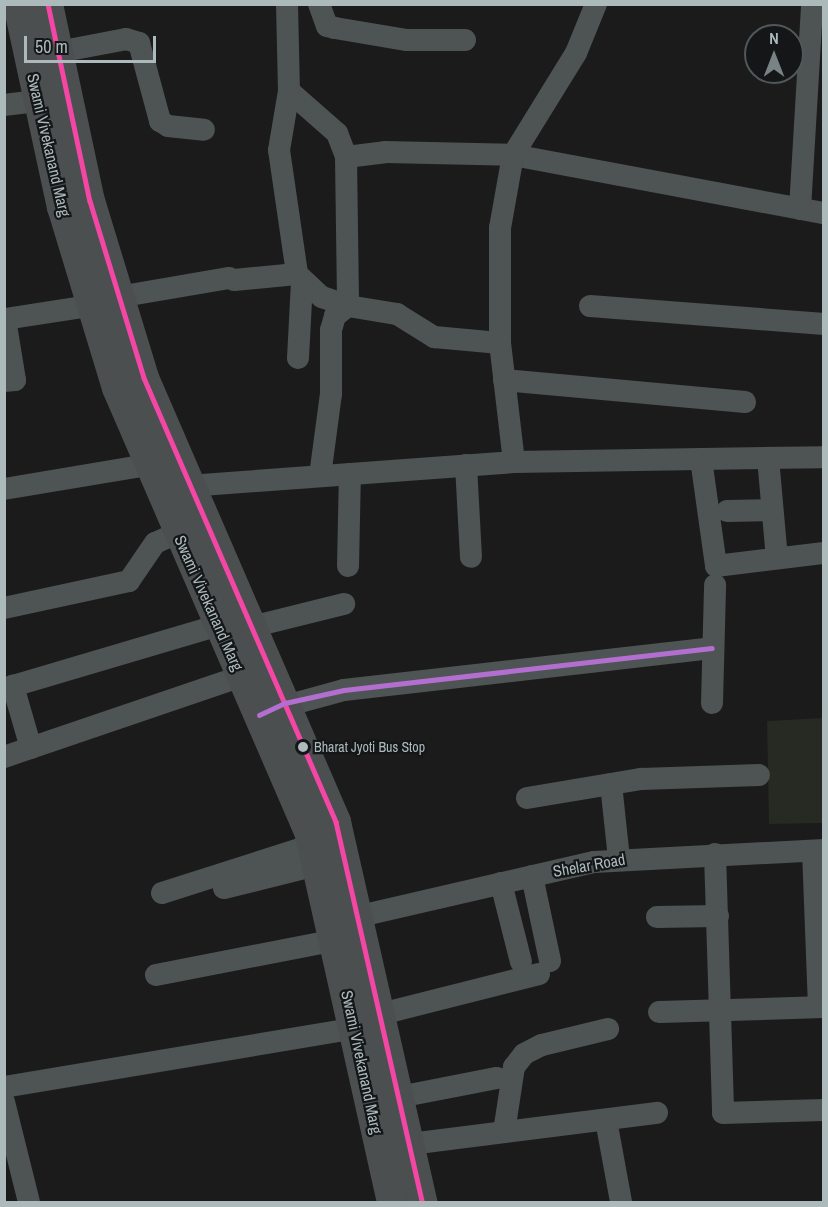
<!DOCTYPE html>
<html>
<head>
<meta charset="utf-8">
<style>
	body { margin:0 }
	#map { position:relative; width:828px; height:1207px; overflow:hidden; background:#1b1b1b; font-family:"Archivo Narrow",sans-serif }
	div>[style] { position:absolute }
	.green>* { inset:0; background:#262a22 }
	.minor>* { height:22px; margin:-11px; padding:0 11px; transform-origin:11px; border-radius:11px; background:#4e5354 }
	.major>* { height:30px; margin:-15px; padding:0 15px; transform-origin:15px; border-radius:15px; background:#4c4f4f }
	.bus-1>* { height:4.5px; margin:-2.25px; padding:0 2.25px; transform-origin:2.25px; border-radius:2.25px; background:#f346a5 }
	.bus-2>* { height:4.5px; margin:-2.25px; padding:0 2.25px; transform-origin:2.25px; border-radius:2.25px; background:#b36fd0 }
	.dots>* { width:16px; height:16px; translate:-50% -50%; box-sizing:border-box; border:3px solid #141617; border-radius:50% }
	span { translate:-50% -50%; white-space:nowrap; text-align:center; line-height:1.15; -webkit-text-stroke:4.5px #141617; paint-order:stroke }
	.bus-label { font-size:14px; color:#acbabc }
	.left { translate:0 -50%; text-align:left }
	.street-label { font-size:16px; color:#acbabc }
	.frame { position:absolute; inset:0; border:6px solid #acbabc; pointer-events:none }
	.north { position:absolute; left:744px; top:24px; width:60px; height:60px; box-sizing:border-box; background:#141617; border:2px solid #515859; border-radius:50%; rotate:0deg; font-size:16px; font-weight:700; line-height:24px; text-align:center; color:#acbabc }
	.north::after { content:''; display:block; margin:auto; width:21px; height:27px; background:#798284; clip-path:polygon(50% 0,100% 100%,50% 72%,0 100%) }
	.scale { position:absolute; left:24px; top:36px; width:132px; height:27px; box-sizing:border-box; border:3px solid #acbabc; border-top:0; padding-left:8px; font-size:18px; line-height:21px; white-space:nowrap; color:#acbabc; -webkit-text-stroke:4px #141617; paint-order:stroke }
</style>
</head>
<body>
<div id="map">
	<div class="green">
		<i style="clip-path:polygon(823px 718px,823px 823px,769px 824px,767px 721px)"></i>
	</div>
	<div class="minor">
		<i style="left:287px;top:4px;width:87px;rotate:88.7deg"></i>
		<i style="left:289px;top:91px;width:64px;rotate:41.2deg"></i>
		<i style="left:337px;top:133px;width:26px;rotate:69deg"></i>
		<i style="left:346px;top:157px;width:39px;rotate:-7deg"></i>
		<i style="left:385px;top:152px;width:128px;rotate:1.3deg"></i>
		<i style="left:513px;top:155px;width:316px;rotate:10.6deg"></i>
		<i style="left:319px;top:4px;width:23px;rotate:70deg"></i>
		<i style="left:327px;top:26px;width:8px;rotate:14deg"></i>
		<i style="left:335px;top:28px;width:73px;rotate:9.5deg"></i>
		<i style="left:407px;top:40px;width:58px"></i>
		<i style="left:58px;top:52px;width:69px;rotate:-10.8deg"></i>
		<i style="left:126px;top:39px;width:14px;rotate:17deg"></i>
		<i style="left:139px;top:43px;width:81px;rotate:74.9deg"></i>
		<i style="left:160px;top:121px;width:9px;rotate:32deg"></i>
		<i style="left:168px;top:126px;width:36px;rotate:6deg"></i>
		<i style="left:289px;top:91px;width:60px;rotate:99.6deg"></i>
		<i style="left:279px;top:150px;width:125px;rotate:81.7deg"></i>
		<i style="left:297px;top:274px;width:34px;rotate:43deg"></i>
		<i style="left:322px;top:297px;width:28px;rotate:19deg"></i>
		<i style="left:4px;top:105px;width:35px;rotate:-7deg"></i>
		<i style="left:346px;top:157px;width:149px;rotate:89.2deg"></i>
		<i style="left:348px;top:306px;width:50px;rotate:9.3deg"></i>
		<i style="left:397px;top:314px;width:44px;rotate:31.9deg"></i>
		<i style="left:434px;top:337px;width:66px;rotate:5.2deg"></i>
		<i style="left:800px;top:209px;width:205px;rotate:-86.6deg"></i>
		<i style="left:234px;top:280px;width:63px;rotate:-5.4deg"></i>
		<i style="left:118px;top:297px;width:113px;rotate:-9.7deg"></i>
		<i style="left:590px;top:306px;width:235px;rotate:4.4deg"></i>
		<i style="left:298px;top:358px;width:76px;rotate:-87deg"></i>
		<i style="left:504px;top:380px;width:242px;rotate:5.2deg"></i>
		<i style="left:4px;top:381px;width:11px;rotate:-5deg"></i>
		<i style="left:15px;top:380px;width:62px;rotate:-99.3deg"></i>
		<i style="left:5px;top:319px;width:86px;rotate:-8.7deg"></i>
		<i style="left:768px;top:458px;width:100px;rotate:84.9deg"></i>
		<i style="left:701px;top:459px;width:108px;rotate:82deg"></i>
		<i style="left:716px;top:566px;width:109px;rotate:-6.9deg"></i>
		<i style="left:514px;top:462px;width:120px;rotate:-96.7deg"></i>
		<i style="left:500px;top:343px;width:115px;rotate:-90deg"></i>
		<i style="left:500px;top:228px;width:74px;rotate:-79.9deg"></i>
		<i style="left:513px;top:155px;width:120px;rotate:-58.3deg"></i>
		<i style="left:576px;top:53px;width:53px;rotate:-67.8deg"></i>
		<i style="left:466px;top:465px;width:92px;rotate:86.9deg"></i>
		<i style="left:320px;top:476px;width:83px;rotate:-82.4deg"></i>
		<i style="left:331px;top:394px;width:64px;rotate:-90deg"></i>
		<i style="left:331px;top:330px;width:15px;rotate:-74deg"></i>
		<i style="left:335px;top:316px;width:16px;rotate:-38deg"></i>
		<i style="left:188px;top:486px;width:327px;rotate:-4.2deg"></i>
		<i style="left:514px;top:462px;width:310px;rotate:-0.9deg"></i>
		<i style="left:4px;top:489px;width:146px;rotate:-9.5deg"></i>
		<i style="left:727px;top:511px;width:45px;rotate:-1.3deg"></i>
		<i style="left:348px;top:566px;width:92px;rotate:-88.8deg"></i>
		<i style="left:4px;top:608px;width:128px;rotate:-12.2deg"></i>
		<i style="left:129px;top:581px;width:46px;rotate:-55.6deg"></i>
		<i style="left:155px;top:543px;width:24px;rotate:-24deg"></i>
		<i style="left:251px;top:627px;width:96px;rotate:-13.9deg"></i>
		<i style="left:712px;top:703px;width:118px;rotate:-88.5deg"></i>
		<i style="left:271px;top:710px;width:76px;rotate:-15.3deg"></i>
		<i style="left:344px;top:690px;width:370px;rotate:-6.5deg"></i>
		<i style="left:31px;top:748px;width:65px;rotate:-106.2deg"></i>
		<i style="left:13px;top:686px;width:215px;rotate:-16.5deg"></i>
		<i style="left:4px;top:757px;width:251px;rotate:-18.8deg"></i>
		<i style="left:611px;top:784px;width:75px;rotate:83.9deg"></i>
		<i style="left:527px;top:798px;width:116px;rotate:-9.5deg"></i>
		<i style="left:641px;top:779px;width:118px;rotate:-1.9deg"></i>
		<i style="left:813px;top:851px;width:156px;rotate:87.8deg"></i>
		<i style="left:715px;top:854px;width:259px;rotate:88.2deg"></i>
		<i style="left:723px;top:1113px;width:101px;rotate:-1.7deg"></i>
		<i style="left:532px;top:876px;width:87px;rotate:78deg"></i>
		<i style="left:501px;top:883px;width:81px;rotate:75.8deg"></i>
		<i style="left:224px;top:888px;width:96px;rotate:-13.9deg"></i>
		<i style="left:162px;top:893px;width:157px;rotate:-17.7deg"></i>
		<i style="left:360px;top:916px;width:240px;rotate:-13deg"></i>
		<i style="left:594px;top:862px;width:230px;rotate:-3deg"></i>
		<i style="left:657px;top:917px;width:61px;rotate:-0.9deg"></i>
		<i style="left:156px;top:975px;width:183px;rotate:-11deg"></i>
		<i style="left:659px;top:1012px;width:165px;rotate:-1.7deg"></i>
		<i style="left:381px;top:1014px;width:163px;rotate:-14.2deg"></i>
		<i style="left:4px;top:1087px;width:356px;rotate:-9.5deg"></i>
		<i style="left:399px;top:1097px;width:100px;rotate:-11deg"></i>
		<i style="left:4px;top:1102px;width:103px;rotate:76deg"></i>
		<i style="left:606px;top:1120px;width:83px;rotate:79.6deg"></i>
		<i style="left:504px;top:1132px;width:66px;rotate:-81.3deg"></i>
		<i style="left:514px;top:1067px;width:16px;rotate:-52deg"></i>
		<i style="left:524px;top:1054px;width:20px;rotate:-27deg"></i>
		<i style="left:542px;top:1045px;width:68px;rotate:-13.6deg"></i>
		<i style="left:410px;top:1144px;width:249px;rotate:-7.2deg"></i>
	</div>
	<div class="major">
		<i style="left:18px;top:4px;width:208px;rotate:77.8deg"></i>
		<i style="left:62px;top:207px;width:189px;rotate:73.1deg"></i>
		<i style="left:117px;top:388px;width:483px;rotate:66.6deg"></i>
		<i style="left:309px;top:831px;width:380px;rotate:77.4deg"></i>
		<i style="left:48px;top:4px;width:201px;rotate:78deg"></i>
		<i style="left:90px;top:201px;width:185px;rotate:73deg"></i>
		<i style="left:144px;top:378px;width:484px;rotate:66.6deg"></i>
		<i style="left:336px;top:822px;width:390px;rotate:77.2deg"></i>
	</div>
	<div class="bus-1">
		<i style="left:48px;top:4px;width:201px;rotate:78deg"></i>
		<i style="left:90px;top:201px;width:185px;rotate:73deg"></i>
		<i style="left:144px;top:378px;width:484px;rotate:66.6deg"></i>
		<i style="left:336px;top:822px;width:390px;rotate:77.2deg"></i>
	</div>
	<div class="bus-2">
		<i style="left:259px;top:715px;width:29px;rotate:-25deg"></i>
		<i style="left:285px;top:703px;width:60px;rotate:-12.4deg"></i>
		<i style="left:344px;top:690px;width:370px;rotate:-6.5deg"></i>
	</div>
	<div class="dots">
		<i style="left:303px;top:747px;background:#acbabc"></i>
	</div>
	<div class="bus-label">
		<span class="left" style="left:314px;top:747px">Bharat Jyoti Bus Stop</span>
	</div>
	<div class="street-label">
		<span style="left:49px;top:145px;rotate:77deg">Swami Vivekanand Marg</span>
		<span style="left:209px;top:603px;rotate:66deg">Swami Vivekanand Marg</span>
		<span style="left:589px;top:865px;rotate:-10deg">Shelar Road</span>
		<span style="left:362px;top:1062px;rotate:78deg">Swami Vivekanand Marg</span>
	</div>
	<div class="frame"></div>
	<div class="north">N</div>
	<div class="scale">50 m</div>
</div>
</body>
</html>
